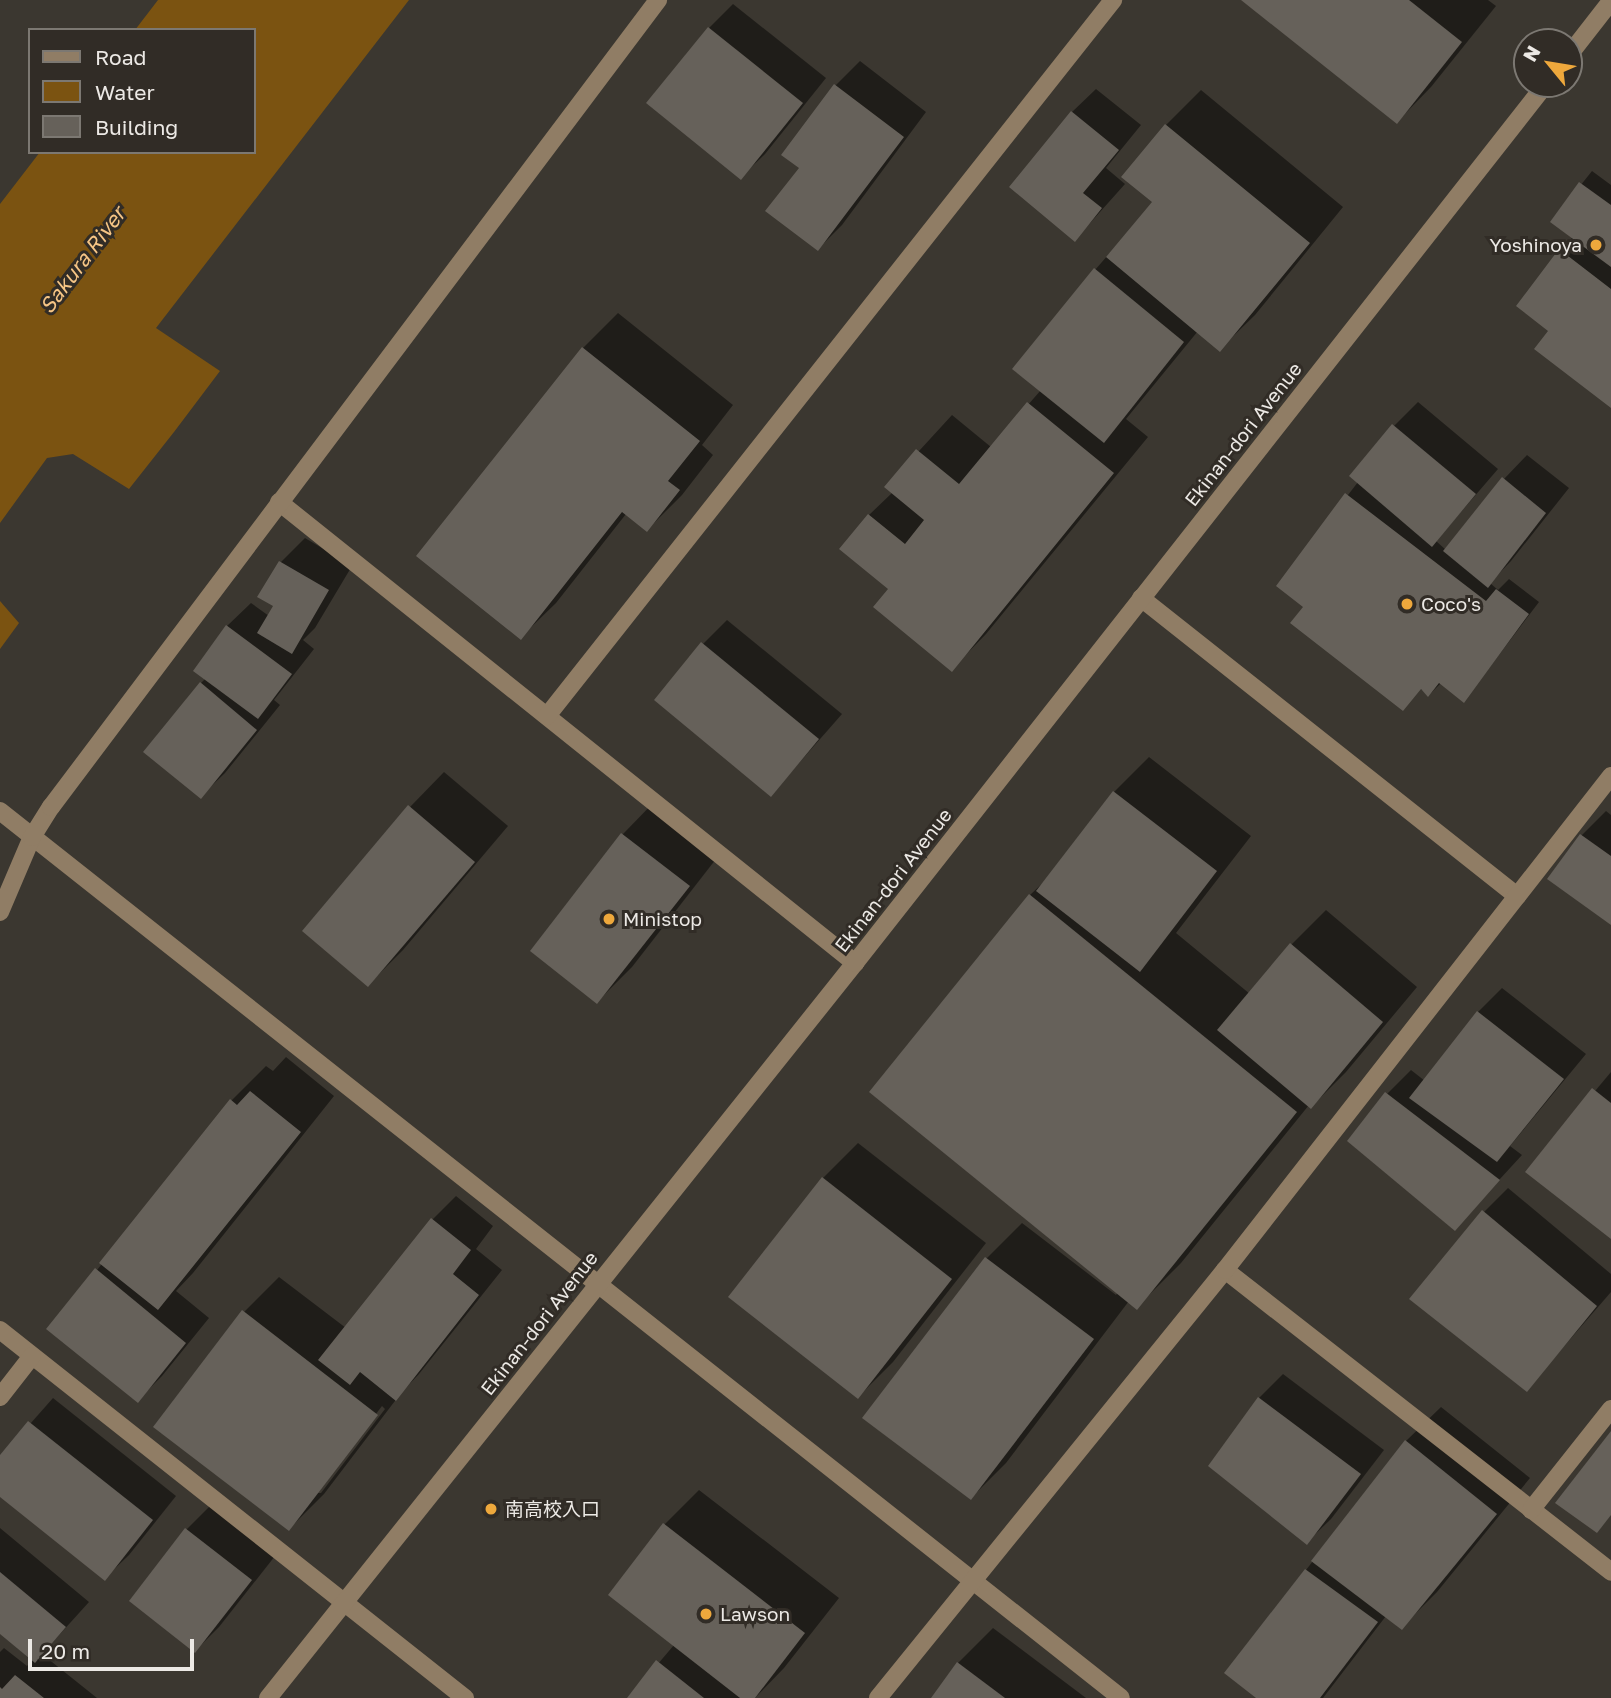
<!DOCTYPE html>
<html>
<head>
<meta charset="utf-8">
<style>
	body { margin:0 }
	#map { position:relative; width:1611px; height:1698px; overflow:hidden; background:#3b3730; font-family:"Golos Text","Noto Sans JP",sans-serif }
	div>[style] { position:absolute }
	.water>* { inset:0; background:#7b5311 }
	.shadow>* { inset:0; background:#0007 }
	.building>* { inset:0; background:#66615a }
	.minor>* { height:18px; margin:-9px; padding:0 9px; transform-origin:9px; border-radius:9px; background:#907d65 }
	.dots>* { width:19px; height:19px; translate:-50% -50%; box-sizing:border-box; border:4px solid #312c26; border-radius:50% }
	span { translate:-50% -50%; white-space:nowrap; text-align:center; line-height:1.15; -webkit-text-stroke:6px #312c26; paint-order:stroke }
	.poi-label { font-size:19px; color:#ece9e5 }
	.right { translate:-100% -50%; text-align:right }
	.left { translate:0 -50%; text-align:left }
	.street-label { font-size:19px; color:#ece9e5 }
	.water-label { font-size:21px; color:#f6c585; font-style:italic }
	.legend { position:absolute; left:28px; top:28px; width:228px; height:126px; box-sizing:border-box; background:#312c26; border:2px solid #7c7872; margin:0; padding:9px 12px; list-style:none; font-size:21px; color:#ece9e5 }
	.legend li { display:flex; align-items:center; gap:14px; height:35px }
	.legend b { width:35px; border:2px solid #7c7872 }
	.north { position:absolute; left:1513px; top:28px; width:70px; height:70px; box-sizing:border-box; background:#312c26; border:2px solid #7c7872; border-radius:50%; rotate:300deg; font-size:19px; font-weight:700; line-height:28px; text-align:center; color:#ece9e5 }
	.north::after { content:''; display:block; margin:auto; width:24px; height:32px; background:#eea83c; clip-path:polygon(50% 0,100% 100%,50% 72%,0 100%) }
	.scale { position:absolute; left:28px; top:1639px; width:166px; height:32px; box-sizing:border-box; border:4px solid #ece9e5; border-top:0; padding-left:9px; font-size:21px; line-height:24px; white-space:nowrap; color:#ece9e5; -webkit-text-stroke:5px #312c26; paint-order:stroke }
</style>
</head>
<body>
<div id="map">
	<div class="water">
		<i style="clip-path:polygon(158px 0,409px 0,156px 328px,220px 371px,174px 432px,129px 489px,73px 454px,47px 458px,0 523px,0 204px,40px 152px,254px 152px,254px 30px,135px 30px)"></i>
		<i style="clip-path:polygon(0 601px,19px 623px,0 649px)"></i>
	</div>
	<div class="shadow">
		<i style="clip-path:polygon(1244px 0,1488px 0,1496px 6px,1431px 87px,1397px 122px)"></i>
		<i style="clip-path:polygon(733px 4px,826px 78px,765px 154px,741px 177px,648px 103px,709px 28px)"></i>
		<i style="clip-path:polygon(860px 61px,926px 112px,842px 225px,818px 249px,801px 167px,783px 154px,836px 85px)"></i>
		<i style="clip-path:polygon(1096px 89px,1141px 125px,1106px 168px,1125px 184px,1075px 240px,1072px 112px)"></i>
		<i style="clip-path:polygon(1201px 90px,1343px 207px,1255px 315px,1220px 349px,1198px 331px,1126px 419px,1148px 437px,986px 634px,952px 669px,890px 589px,869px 515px,893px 492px,886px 487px,952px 415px,991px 447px,1041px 390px,1095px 270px,1154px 202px,1166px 125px)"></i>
		<i style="clip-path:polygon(1592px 171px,1611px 185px,1611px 406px,1550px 330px,1560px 250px,1573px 237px,1552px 221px)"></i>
		<i style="clip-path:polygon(618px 313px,733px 405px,702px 445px,713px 455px,682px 495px,647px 530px,626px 514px,556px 603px,521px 637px,583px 348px)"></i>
		<i style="clip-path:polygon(1418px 402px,1498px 469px,1436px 541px,1446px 550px,1504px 479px,1527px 455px,1569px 488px,1511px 561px,1490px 583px,1498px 590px,1509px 579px,1539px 602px,1464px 701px,1441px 683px,1429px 695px,1278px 586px,1358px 482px,1394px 426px)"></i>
		<i style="clip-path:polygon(305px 538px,352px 566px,315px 628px,303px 640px,314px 649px,274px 700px,280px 705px,225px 773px,201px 796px,201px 683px,206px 678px,227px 626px,251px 603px,269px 616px,276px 606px,260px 596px,281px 562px)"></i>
		<i style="clip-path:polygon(727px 620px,842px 714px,771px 795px,703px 644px)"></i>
		<i style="clip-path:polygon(1149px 757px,1251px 836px,1176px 933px,1250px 994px,1291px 945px,1326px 910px,1417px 987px,1346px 1072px,1311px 1107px,1309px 1105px,1181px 1263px,1137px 1307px,1129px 1301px,1006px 1463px,971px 1498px,865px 1418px,987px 1258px,1022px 1223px,1116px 1295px,1118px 1292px,1030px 895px,1051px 875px,1114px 792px)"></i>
		<i style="clip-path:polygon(444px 772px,508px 826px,403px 950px,368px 985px,410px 807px)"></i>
		<i style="clip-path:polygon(657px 799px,723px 850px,632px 967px,597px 1002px,532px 951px,623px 834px)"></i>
		<i style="clip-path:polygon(1606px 811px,1611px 815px,1611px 923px,1550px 878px,1582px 835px)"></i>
		<i style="clip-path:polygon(1502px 988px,1586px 1054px,1510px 1146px,1522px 1155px,1455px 1228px,1387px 1094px,1411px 1070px,1425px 1081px,1478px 1012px)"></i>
		<i style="clip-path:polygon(286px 1057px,334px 1096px,193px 1273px,176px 1291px,209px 1318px,162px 1376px,138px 1400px,97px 1270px,231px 1101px,266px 1066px,273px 1071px)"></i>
		<i style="clip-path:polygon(1611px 1072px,1611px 1237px,1527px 1172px)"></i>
		<i style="clip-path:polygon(858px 1143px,986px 1243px,893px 1362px,858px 1397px,730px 1297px,823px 1178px)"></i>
		<i style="clip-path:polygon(1508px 1188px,1611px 1274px,1611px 1292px,1527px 1389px,1484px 1212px)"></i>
		<i style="clip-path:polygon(evenodd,456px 1196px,493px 1226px,476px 1249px,502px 1270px,419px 1374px,401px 1393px,324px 1494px,289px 1529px,244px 1312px,279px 1277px,346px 1328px,432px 1220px,456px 1196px,382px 1406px,385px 1409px,321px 1493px,316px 1493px,382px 1406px)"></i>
		<i style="clip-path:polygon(1283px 1374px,1384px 1450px,1331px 1519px,1307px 1542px,1211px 1466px,1259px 1398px)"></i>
		<i style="clip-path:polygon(53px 1398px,176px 1496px,129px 1555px,105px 1578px,0 1495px,0 1458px)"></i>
		<i style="clip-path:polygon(1441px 1407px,1530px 1478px,1437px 1592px,1402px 1627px,1386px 1616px,1323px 1698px,1259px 1698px,1306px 1570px,1406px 1441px)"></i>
		<i style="clip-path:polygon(699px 1490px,839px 1598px,784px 1668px,755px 1698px,629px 1698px,674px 1645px,665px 1524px)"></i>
		<i style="clip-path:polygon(210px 1506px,275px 1556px,219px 1627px,195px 1651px,186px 1530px)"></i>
		<i style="clip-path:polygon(0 1528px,89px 1602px,42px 1654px,97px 1698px,0 1698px,0 1652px,4px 1648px,27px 1666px,33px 1659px,0 1631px)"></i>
		<i style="clip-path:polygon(993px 1628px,1086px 1698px,933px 1698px,958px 1663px)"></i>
	</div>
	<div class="building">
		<i style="clip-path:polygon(1241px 0,1409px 0,1462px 42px,1397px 124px)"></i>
		<i style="clip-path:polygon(708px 27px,803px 103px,741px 180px,646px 103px)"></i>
		<i style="clip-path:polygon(834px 84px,904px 137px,818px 251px,765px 211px,799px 168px,781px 155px)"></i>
		<i style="clip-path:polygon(1071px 111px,1119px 150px,1083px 193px,1102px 208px,1075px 242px,1009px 187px)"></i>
		<i style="clip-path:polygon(1165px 124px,1310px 243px,1220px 352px,1106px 257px,1152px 202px,1121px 177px)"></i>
		<i style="clip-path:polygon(1579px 182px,1611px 205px,1611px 267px,1550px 222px)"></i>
		<i style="clip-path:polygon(1559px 249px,1611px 289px,1611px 408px,1534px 349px,1548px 331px,1516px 306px)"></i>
		<i style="clip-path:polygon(1094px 268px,1184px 342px,1104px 443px,1012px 369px)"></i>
		<i style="clip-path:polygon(582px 347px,700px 441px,668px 481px,680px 490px,647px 532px,622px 512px,521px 640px,416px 556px)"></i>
		<i style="clip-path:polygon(1027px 402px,1114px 473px,952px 672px,873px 607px,888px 589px,839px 549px,868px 514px,905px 544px,924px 520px,884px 487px,916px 449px,959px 484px)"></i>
		<i style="clip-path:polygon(1392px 424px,1476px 494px,1432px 547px,1349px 476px)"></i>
		<i style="clip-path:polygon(1502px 477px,1546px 513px,1488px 588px,1443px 551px)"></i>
		<i style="clip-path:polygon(1345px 493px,1486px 601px,1496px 589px,1529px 614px,1464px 703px,1439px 683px,1428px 697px,1421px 689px,1403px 711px,1290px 623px,1303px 607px,1276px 586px)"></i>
		<i style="clip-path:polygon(279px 561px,329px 590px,292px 654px,257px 633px,273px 606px,257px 597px)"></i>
		<i style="clip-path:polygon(226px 625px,292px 674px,258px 719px,193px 671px)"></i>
		<i style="clip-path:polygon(701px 642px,819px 739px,771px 797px,654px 700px)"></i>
		<i style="clip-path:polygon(200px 682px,257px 730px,201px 799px,143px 752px)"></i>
		<i style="clip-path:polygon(1113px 791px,1217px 871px,1140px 972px,1036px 891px)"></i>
		<i style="clip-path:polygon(408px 805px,475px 862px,368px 987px,302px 931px)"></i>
		<i style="clip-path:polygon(621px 833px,690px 886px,597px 1004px,530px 951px)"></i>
		<i style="clip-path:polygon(1580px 834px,1611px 856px,1611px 925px,1547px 879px)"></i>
		<i style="clip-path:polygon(1029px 894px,1297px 1112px,1137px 1310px,869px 1092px)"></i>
		<i style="clip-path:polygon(1290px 943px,1383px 1022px,1311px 1109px,1217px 1030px)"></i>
		<i style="clip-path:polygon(1477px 1011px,1564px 1079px,1497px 1162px,1409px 1098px)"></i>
		<i style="clip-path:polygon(1592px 1088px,1611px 1103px,1611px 1239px,1525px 1172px)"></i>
		<i style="clip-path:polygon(250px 1091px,301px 1132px,158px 1310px,99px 1263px,230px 1099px,237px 1105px)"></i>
		<i style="clip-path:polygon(1385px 1092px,1500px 1180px,1455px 1231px,1347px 1141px)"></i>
		<i style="clip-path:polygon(822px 1177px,952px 1279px,858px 1399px,728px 1297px)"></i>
		<i style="clip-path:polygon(1482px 1210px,1597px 1306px,1527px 1392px,1409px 1299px)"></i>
		<i style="clip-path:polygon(431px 1218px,471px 1250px,453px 1274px,479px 1295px,396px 1401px,360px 1372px,350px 1385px,318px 1360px)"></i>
		<i style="clip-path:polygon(985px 1257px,1094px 1339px,971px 1500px,862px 1418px)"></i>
		<i style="clip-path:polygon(95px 1268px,186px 1343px,138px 1403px,46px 1329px)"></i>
		<i style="clip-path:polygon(242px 1310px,378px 1415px,289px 1531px,153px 1427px)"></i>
		<i style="clip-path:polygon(1258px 1397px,1361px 1474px,1307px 1545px,1208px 1466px)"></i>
		<i style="clip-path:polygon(28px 1421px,153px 1520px,105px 1581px,0 1497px,0 1455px)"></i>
		<i style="clip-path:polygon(1611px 1431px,1611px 1515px,1597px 1533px,1555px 1503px)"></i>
		<i style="clip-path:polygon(1405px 1440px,1497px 1514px,1402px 1630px,1311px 1561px)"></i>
		<i style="clip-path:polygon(663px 1523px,805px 1633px,755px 1698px,740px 1698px,608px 1595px)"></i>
		<i style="clip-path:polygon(185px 1528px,252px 1580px,195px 1653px,129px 1601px)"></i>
		<i style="clip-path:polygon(1305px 1569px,1378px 1622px,1320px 1698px,1256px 1698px,1224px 1673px)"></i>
		<i style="clip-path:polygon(0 1572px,66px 1627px,35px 1663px,0 1634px)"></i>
		<i style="clip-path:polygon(656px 1660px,704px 1698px,627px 1698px)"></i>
		<i style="clip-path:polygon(957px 1662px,1005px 1698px,931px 1698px)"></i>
		<i style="clip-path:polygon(15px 1675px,44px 1698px,0 1698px,0 1687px,2px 1689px)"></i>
	</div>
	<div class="minor">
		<i style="left:1569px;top:55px;width:68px;rotate:-52.1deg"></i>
		<i style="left:279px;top:502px;width:738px;rotate:38.67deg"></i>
		<i style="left:1141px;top:598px;width:480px;rotate:38.4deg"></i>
		<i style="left:547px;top:716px;width:913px;rotate:-51.67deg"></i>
		<i style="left:0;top:811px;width:1429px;rotate:38.35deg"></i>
		<i style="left:0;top:912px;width:82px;rotate:-66.9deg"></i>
		<i style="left:32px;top:837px;width:36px;rotate:-58deg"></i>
		<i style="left:51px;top:807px;width:1010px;rotate:-53.05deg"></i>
		<i style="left:1225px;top:1270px;width:490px;rotate:38deg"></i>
		<i style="left:0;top:1330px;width:593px;rotate:38.36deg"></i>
		<i style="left:0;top:1397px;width:52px;rotate:-52deg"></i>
		<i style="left:1531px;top:1510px;width:129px;rotate:-51.6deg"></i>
		<i style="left:268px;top:1698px;width:941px;rotate:-51.39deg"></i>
		<i style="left:855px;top:963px;width:1118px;rotate:-51.83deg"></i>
		<i style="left:878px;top:1698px;width:551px;rotate:-50.97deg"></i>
		<i style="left:1225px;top:1270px;width:627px;rotate:-52deg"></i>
	</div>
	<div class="dots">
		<i style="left:1596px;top:245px;background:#eea83c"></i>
		<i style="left:1407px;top:604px;background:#eea83c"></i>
		<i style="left:609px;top:919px;background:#eea83c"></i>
		<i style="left:491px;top:1509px;background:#eea83c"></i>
		<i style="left:706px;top:1614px;background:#eea83c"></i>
	</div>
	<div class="poi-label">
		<span class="right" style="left:1582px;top:245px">Yoshinoya</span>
		<span class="left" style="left:1421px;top:604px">Coco's</span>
		<span class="left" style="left:623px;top:919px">Ministop</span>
		<span class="left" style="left:505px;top:1509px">南高校入口</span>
		<span class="left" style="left:720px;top:1614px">Lawson</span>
	</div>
	<div class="street-label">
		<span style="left:1243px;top:434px;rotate:-52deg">Ekinan-dori Avenue</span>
		<span style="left:893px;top:880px;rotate:-52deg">Ekinan-dori Avenue</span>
		<span style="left:539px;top:1323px;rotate:-52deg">Ekinan-dori Avenue</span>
	</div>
	<div class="water-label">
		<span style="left:82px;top:260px;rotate:-53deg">Sakura River</span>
	</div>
	<ul class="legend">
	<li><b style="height:9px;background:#907d65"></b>Road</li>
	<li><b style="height:19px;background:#7b5311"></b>Water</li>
	<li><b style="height:19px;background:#66615a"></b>Building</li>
	</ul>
	<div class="north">N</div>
	<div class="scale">20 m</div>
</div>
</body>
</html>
